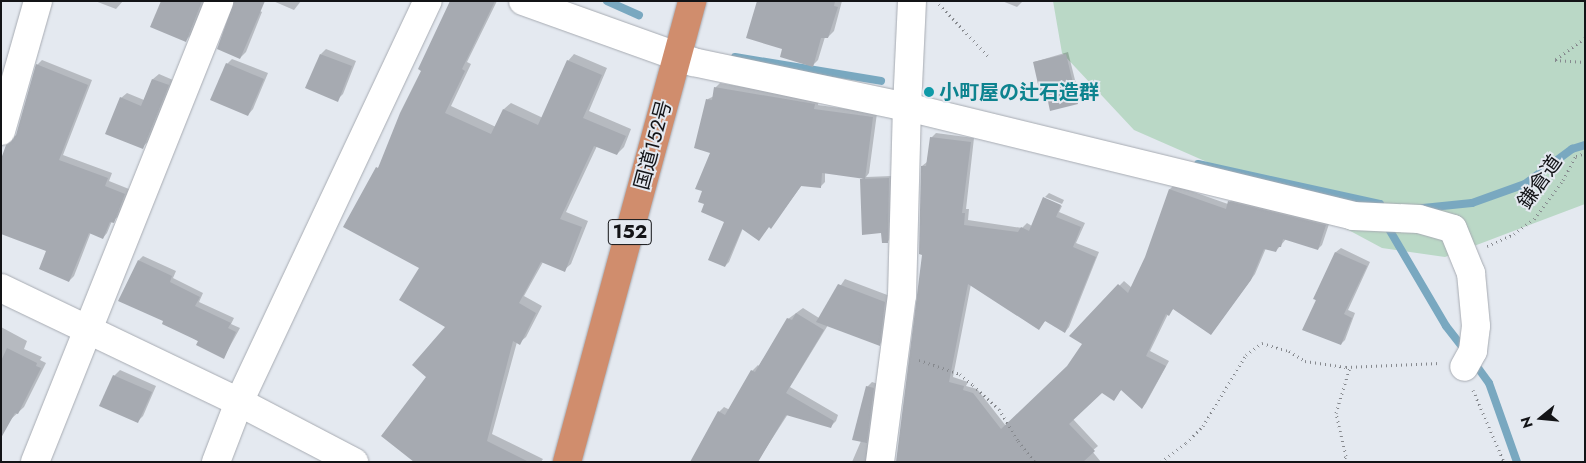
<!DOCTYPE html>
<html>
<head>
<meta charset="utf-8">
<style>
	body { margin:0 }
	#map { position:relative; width:1586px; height:463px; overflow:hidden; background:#e4e9f0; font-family:Jost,"Noto Sans JP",sans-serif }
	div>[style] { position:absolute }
	.green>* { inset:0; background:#bad8c6 }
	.shadow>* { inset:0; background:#0003 }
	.stream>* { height:8px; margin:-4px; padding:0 4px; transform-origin:4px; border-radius:4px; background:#79a8c0 }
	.building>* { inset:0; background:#a6aab1 }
	.path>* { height:3px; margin-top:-1.5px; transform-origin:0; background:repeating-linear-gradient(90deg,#86898e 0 1px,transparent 0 5px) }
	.roads { filter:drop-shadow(0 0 1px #a7abb2) drop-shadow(0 0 1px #a7abb2) }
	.minor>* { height:28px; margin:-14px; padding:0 14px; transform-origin:14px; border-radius:14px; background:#fff }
	.highway>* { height:28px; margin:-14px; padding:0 14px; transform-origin:14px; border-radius:14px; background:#d08d6d }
	.dots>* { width:14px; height:14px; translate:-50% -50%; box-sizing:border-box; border:2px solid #e4e9f0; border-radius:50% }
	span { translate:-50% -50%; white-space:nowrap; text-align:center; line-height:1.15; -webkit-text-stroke:4px #e4e9f0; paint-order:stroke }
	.shield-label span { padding:1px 4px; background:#e4e9f0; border:1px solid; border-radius:4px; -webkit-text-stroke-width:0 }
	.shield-label { font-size:19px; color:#131417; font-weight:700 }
	.culture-label { font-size:20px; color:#0d838f; font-weight:700 }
	.left { translate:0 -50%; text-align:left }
	.street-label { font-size:20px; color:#131417 }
	.frame { position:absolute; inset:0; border:2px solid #131417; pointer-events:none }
	.north { position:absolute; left:1516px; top:393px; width:50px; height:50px; -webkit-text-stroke:4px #e4e9f0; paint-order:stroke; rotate:253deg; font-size:14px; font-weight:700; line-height:20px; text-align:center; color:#131417 }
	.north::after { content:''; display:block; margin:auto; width:18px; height:22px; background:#131417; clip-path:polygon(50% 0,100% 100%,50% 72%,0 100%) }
</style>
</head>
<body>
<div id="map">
	<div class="green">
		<i style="clip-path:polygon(1053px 1px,1585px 1px,1585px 204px,1445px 257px,1382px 248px,1287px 197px,1134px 130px,1062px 53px)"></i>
	</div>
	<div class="shadow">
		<i style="clip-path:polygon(95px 1px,123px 1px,116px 9px)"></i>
		<i style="clip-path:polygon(162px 1px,206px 1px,191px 35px,186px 40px)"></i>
		<i style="clip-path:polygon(273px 1px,301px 1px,294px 10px)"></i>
		<i style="clip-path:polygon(452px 1px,497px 1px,467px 62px,471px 64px,451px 106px,496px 127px,504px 109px,511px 103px,543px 118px,568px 61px,574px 54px,607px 68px,589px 111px,631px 129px,624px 147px,617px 154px,597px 146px,566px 212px,588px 221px,571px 264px,564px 270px,543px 262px,524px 296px,542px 306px,526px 337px,519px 343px,517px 342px,492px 434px,543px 459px,541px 462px,424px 462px,428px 377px,447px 327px,420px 267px,345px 226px,381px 163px)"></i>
		<i style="clip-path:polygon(758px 1px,842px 1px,834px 31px,828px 37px,825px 37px,818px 60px,812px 66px,784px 48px)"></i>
		<i style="clip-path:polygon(1002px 1px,1023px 1px,1017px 7px)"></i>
		<i style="clip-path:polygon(240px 2px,262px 12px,246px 52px,240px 58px)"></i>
		<i style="clip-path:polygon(326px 49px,356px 61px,343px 94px,337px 100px,321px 54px)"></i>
		<i style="clip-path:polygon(1068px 52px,1080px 100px,1078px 103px,1047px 90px,1034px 62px)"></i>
		<i style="clip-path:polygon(232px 59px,268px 73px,253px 109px,248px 115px,227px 64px)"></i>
		<i style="clip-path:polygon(42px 60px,92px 80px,63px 155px,112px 173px,109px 181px,129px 189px,118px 217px,112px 221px,107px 233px,103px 238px,91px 232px,74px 276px,69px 281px,48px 250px,17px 136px,37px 65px)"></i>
		<i style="clip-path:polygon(159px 74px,173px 80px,148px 142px,142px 147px,121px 98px,127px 93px,144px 100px,153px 79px)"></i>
		<i style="clip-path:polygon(720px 83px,819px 100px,818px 105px,877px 113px,869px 173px,866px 177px,892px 176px,890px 239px,887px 242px,882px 232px,862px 179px,864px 177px,825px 172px,825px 182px,820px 187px,802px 185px,771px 227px,743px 228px,729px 262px,725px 266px,726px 221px,706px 204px,704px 191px,712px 152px,708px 99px,714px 96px,716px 87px)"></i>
		<i style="clip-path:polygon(936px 133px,974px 138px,966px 209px,969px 209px,968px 220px,1022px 228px,1027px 223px,1032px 226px,1044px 198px,1062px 206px,1059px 212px,1085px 223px,1076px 243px,1099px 252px,1069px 327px,1065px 332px,1046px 320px,1039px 328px,971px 284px,953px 377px,968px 382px,966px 386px,977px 389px,1006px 426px,1069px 366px,1084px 344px,1071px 335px,1124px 281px,1132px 288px,1146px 258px,1170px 189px,1174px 185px,1228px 204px,1233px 198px,1330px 221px,1322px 245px,1318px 249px,1286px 239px,1276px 251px,1266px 248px,1255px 274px,1211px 334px,1174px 308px,1168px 314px,1150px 351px,1169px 361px,1146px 403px,1142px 408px,1122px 389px,1113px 399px,1102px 391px,1073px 419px,1098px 446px,1092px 451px,1101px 462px,897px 462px,923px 254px,922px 166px,927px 162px,931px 138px)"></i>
		<i style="clip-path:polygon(1049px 193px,1064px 200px,1062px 204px,1045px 197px)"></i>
		<i style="clip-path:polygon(1341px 248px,1370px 262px,1348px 310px,1355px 313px,1345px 340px,1341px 344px,1315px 299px,1336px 252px)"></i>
		<i style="clip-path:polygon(143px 256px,176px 271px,173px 278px,203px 293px,199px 302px,234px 318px,231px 324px,240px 328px,224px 357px,165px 321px,139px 260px)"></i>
		<i style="clip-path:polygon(845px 279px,890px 296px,885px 339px,879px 345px,828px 325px,790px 387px,838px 415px,836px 421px,830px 427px,788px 414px,757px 462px,719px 412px,724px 407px,730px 410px,752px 371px,758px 365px,759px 366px,788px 319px,803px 308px,819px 318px)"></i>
		<i style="clip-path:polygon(1px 327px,27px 341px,24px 349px,42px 357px,40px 360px,46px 363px,24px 407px,10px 420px,1px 416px)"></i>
		<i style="clip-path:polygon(120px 370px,156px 386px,143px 416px,137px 422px,101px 405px,114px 376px)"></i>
		<i style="clip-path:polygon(872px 382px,878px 384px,869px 462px,852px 462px,861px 441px,867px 387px)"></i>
	</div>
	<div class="stream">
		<i style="left:607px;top:1px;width:35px;rotate:24deg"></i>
		<i style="left:735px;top:57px;width:148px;rotate:9.3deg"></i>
		<i style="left:1198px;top:164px;width:186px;rotate:12.4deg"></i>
		<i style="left:1380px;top:204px;width:5px;rotate:79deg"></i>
		<i style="left:1423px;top:208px;width:49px;rotate:-5.8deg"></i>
		<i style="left:1472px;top:203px;width:56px;rotate:-19.7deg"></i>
		<i style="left:1525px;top:184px;width:59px;rotate:-36.7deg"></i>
		<i style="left:1572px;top:149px;width:14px;rotate:-17deg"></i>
		<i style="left:1386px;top:224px;width:118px;rotate:59.5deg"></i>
		<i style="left:1446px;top:326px;width:33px;rotate:52deg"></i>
		<i style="left:1473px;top:361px;width:27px;rotate:54deg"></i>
		<i style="left:1489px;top:383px;width:84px;rotate:70.5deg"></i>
	</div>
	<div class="building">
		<i style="clip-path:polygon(161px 1px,202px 1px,186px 42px,150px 27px)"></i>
		<i style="clip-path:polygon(234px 1px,265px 1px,240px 59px,217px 49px)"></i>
		<i style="clip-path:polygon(450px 1px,495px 1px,462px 69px,465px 71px,445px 113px,491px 134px,503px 109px,538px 125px,567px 60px,602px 75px,583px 118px,626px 136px,617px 155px,594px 146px,560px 219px,582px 227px,565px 272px,541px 262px,519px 303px,536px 313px,520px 345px,513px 341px,487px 441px,529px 462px,414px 462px,381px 436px,426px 377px,412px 365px,445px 327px,399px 300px,419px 268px,343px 227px,376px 167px,378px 168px,400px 113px,421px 71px,418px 69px)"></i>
		<i style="clip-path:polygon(757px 1px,835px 1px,834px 6px,838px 7px,828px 38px,821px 38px,813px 67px,780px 57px,782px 49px,746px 38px)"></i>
		<i style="clip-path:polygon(320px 54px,352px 66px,338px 102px,305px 88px)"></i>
		<i style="clip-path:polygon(1066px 54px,1078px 104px,1050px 111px,1046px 92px,1040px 93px,1033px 62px)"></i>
		<i style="clip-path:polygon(226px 63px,264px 79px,248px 116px,210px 100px)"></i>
		<i style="clip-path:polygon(36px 64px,88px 85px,59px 160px,108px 178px,105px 186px,125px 194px,114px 223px,110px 222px,103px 239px,89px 233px,69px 282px,39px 269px,46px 251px,1px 234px,1px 159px,6px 145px,16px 135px)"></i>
		<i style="clip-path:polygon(152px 79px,169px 85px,143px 149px,105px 134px,120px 97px,141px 106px)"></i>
		<i style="clip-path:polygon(714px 87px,815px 104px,814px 109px,873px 117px,865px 179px,822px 173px,821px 188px,801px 186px,771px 229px,769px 227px,759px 241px,742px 229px,725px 267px,708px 260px,724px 222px,701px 212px,704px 204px,698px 202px,702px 191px,695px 189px,710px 153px,694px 148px,706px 99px,712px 100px)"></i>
		<i style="clip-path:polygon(930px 137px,971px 142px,962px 213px,965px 213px,964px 225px,1018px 232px,1021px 227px,1029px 231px,1043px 197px,1061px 205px,1056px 217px,1081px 227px,1073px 247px,1096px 257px,1065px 333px,1045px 321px,1039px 330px,968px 284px,949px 382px,964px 386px,963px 390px,973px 393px,1001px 429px,1067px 366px,1082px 344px,1069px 336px,1118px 284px,1128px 293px,1145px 257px,1169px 189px,1226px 209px,1228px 201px,1326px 225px,1318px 250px,1283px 239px,1281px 247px,1278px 247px,1276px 252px,1264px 249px,1251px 280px,1211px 335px,1173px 309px,1169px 316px,1166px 314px,1146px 356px,1166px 366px,1142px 409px,1121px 390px,1114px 401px,1102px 393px,1069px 424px,1095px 451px,1083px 462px,896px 462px,922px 255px,919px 254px,921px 166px,926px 166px)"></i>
		<i style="clip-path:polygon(889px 178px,888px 243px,882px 243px,881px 233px,862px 235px,860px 179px)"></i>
		<i style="clip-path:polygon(1335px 252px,1367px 266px,1344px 314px,1352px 318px,1341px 345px,1302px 330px,1316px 300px,1313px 299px)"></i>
		<i style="clip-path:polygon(138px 260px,172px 276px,170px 282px,200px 297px,195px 306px,231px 323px,228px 328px,236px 332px,224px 359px,196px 345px,198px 341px,162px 324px,163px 321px,118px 301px)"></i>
		<i style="clip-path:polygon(838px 284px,885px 302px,880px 346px,816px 322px)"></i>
		<i style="clip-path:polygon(796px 313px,824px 330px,786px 393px,834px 421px,831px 428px,786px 415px,758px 462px,690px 462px,718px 411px,725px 415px,751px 370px,755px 372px,787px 318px,792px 320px)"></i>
		<i style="clip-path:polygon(7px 348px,37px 363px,36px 366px,41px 368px,18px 414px,15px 413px,1px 438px,1px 361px)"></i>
		<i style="clip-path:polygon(113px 375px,152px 392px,138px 423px,99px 406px)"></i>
		<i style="clip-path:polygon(866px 386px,874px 388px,867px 443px,852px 440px)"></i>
	</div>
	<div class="path">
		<i style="left:939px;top:4px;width:73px;rotate:46.7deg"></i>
		<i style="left:1585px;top:38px;width:37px;rotate:144deg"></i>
		<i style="left:1555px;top:60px;width:30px;rotate:4deg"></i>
		<i style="left:1487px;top:246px;width:30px;rotate:-24deg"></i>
		<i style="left:1514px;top:234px;width:25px;rotate:-37deg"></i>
		<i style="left:1534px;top:219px;width:49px;rotate:-53.4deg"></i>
		<i style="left:1563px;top:180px;width:27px;rotate:-62deg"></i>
		<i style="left:1576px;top:156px;width:9px;rotate:-18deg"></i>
		<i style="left:919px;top:360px;width:43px;rotate:18.9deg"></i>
		<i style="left:960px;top:374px;width:17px;rotate:40deg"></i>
		<i style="left:973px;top:385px;width:35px;rotate:43deg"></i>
		<i style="left:999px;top:409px;width:37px;rotate:59deg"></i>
		<i style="left:1018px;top:441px;width:27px;rotate:51deg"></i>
		<i style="left:1473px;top:390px;width:78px;rotate:66.7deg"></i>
		<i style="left:1161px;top:462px;width:31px;rotate:-37deg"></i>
		<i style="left:1186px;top:443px;width:24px;rotate:-45deg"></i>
		<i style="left:1203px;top:426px;width:83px;rotate:-58.8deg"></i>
		<i style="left:1246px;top:355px;width:20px;rotate:-37deg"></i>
		<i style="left:1262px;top:343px;width:28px;rotate:17deg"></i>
		<i style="left:1289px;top:351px;width:19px;rotate:32deg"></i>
		<i style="left:1305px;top:361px;width:41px;rotate:8.3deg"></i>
		<i style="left:1346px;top:367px;width:94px;rotate:-2.4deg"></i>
		<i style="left:1342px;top:462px;width:7px;rotate:-56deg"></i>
		<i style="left:1346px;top:456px;width:44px;rotate:-103.1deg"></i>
		<i style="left:1336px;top:413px;width:48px;rotate:-73.1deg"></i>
	</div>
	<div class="roads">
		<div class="minor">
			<i style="left:523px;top:1px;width:181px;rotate:19.7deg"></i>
			<i style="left:693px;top:62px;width:219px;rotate:11.9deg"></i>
			<i style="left:907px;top:107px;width:459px;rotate:13.7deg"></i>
			<i style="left:1353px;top:216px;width:66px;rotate:2.6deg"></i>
			<i style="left:1419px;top:219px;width:35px;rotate:16deg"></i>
			<i style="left:1453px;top:229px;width:48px;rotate:67.8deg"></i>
			<i style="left:1471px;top:273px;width:53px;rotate:84.6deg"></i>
			<i style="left:1476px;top:326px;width:25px;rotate:97deg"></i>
			<i style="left:1473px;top:351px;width:18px;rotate:119deg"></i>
			<i style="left:1px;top:131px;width:135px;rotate:-74.1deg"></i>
			<i style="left:1px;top:288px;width:264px;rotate:25.6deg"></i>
			<i style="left:239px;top:402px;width:130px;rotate:27.6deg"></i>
			<i style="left:35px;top:462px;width:496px;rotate:-68.2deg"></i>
			<i style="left:216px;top:462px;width:64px;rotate:-69deg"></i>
			<i style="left:239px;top:402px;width:443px;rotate:-64.8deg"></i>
			<i style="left:880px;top:462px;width:167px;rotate:-82.5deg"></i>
			<i style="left:902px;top:296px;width:189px;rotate:-88.5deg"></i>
			<i style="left:907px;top:107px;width:106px;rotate:-87.3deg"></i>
		</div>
		<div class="highway">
			<i style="left:567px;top:462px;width:478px;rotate:-74.8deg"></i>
		</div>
	</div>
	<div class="dots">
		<i style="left:929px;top:92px;background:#0f9aa8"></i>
	</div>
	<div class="shield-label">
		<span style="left:630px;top:232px">152</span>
	</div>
	<div class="culture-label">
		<span class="left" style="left:939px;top:92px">小町屋の辻石造群</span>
	</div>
	<div class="street-label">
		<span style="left:653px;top:145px;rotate:-75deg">国道152号</span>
		<span style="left:1540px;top:182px;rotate:-55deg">鎌倉道</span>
	</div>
	<div class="frame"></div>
	<div class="north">N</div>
</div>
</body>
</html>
